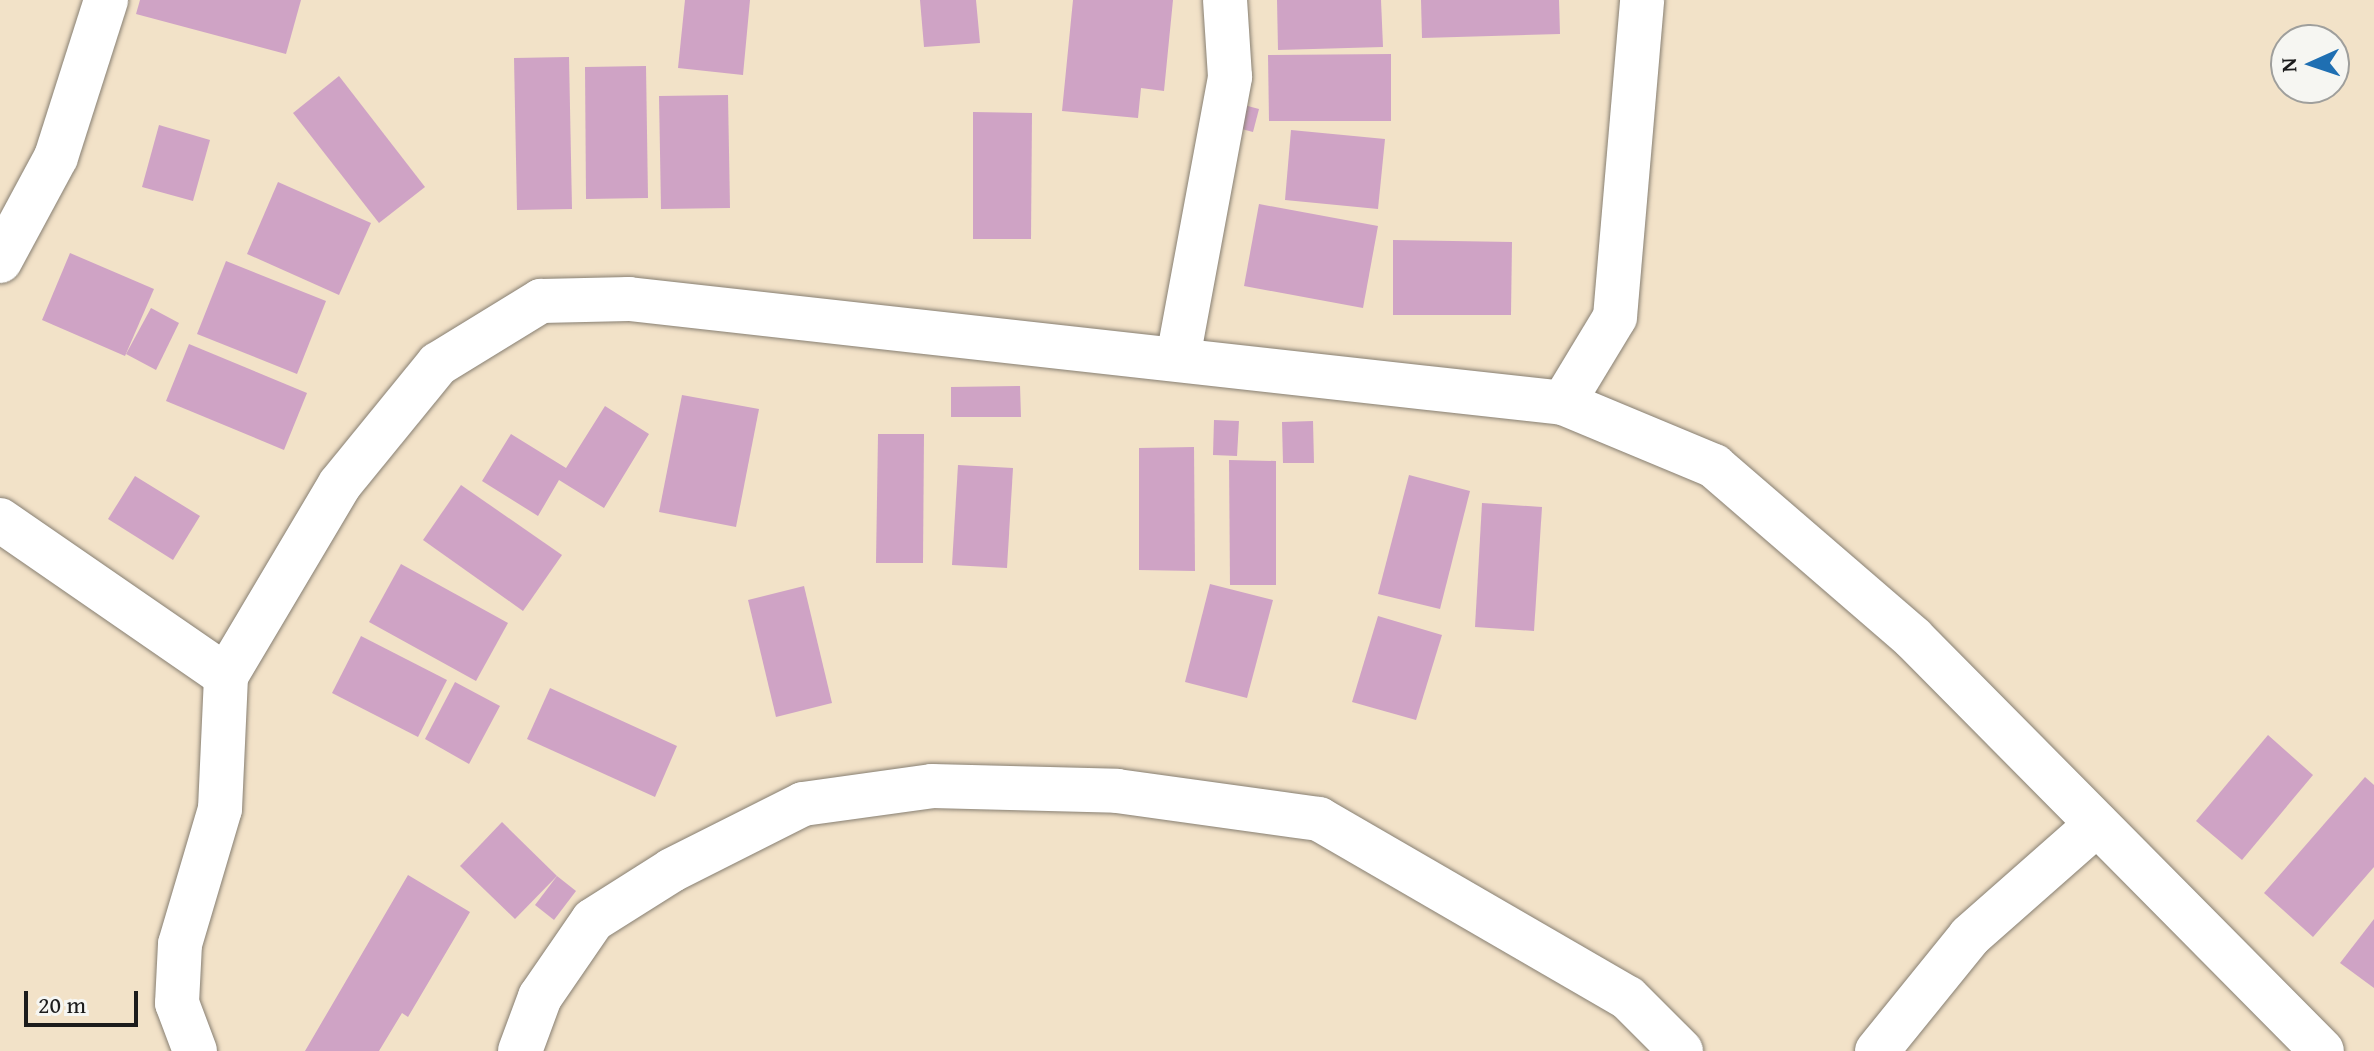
<!DOCTYPE html>
<html>
<head>
<meta charset="utf-8">
<style>
	body { margin:0 }
	#map { position:relative; width:2374px; height:1051px; overflow:hidden; background:#f2e2c8; font-family:"Gentium Book Plus",serif }
	div>[style] { position:absolute }
	.building>* { inset:0; background:#cfa3c5 }
	.roads { filter:drop-shadow(0 0 2px #877f72) drop-shadow(0 0 2px #877f72) }
	.minor>* { height:44px; margin:-22px; padding:0 22px; transform-origin:22px; border-radius:22px; background:#fff }
	span { translate:-50% -50%; white-space:nowrap; text-align:center; line-height:1.15; -webkit-text-stroke:6px #f6f6f2; paint-order:stroke }
	.north { position:absolute; left:2270px; top:24px; width:80px; height:80px; box-sizing:border-box; background:#f6f6f2; border:2px solid #9f9f9c; border-radius:50%; rotate:267deg; font-size:22px; font-weight:700; line-height:32px; text-align:center; color:#1c1c1c }
	.north::after { content:''; display:block; margin:auto; width:28px; height:36px; background:#1f6fb2; clip-path:polygon(50% 0,100% 100%,50% 72%,0 100%) }
	.scale { position:absolute; left:24px; top:991px; width:114px; height:36px; box-sizing:border-box; border:4px solid #1c1c1c; border-top:0; padding-left:10px; font-size:24px; line-height:28px; white-space:nowrap; color:#1c1c1c; -webkit-text-stroke:6px #f6f6f2; paint-order:stroke }
</style>
</head>
<body>
<div id="map">
	<div class="building">
		<i style="clip-path:polygon(140px 0,301px 0,286px 54px,136px 14px)"></i>
		<i style="clip-path:polygon(685px 0,750px 0,743px 75px,678px 68px)"></i>
		<i style="clip-path:polygon(920px 0,976px 0,980px 43px,924px 47px)"></i>
		<i style="clip-path:polygon(1073px 0,1173px 0,1164px 91px,1141px 88px,1138px 118px,1062px 111px)"></i>
		<i style="clip-path:polygon(1277px 0,1381px 0,1383px 47px,1278px 50px)"></i>
		<i style="clip-path:polygon(1421px 0,1559px 0,1560px 34px,1422px 38px)"></i>
		<i style="clip-path:polygon(1391px 54px,1391px 121px,1269px 121px,1268px 55px)"></i>
		<i style="clip-path:polygon(569px 57px,572px 209px,517px 210px,514px 58px)"></i>
		<i style="clip-path:polygon(646px 66px,648px 198px,586px 199px,585px 67px)"></i>
		<i style="clip-path:polygon(339px 76px,425px 187px,379px 223px,293px 113px)"></i>
		<i style="clip-path:polygon(728px 95px,730px 208px,661px 209px,659px 96px)"></i>
		<i style="clip-path:polygon(1229px 101px,1259px 109px,1253px 132px,1223px 124px)"></i>
		<i style="clip-path:polygon(973px 112px,1032px 113px,1031px 239px,973px 239px)"></i>
		<i style="clip-path:polygon(159px 125px,210px 140px,193px 201px,142px 187px)"></i>
		<i style="clip-path:polygon(1291px 130px,1385px 139px,1378px 209px,1285px 200px)"></i>
		<i style="clip-path:polygon(278px 182px,371px 223px,339px 295px,247px 254px)"></i>
		<i style="clip-path:polygon(1259px 204px,1378px 226px,1363px 308px,1244px 286px)"></i>
		<i style="clip-path:polygon(1393px 240px,1512px 242px,1511px 315px,1393px 315px)"></i>
		<i style="clip-path:polygon(70px 253px,154px 289px,125px 356px,42px 320px)"></i>
		<i style="clip-path:polygon(226px 261px,326px 301px,297px 374px,197px 334px)"></i>
		<i style="clip-path:polygon(151px 308px,179px 323px,156px 370px,126px 354px)"></i>
		<i style="clip-path:polygon(189px 344px,307px 393px,284px 450px,166px 401px)"></i>
		<i style="clip-path:polygon(1020px 386px,1021px 417px,951px 417px,951px 387px)"></i>
		<i style="clip-path:polygon(682px 395px,759px 409px,736px 527px,659px 512px)"></i>
		<i style="clip-path:polygon(605px 406px,649px 434px,604px 508px,559px 480px,538px 516px,482px 481px,511px 434px,566px 468px)"></i>
		<i style="clip-path:polygon(1214px 420px,1239px 421px,1237px 456px,1213px 455px)"></i>
		<i style="clip-path:polygon(1313px 421px,1314px 463px,1283px 463px,1282px 422px)"></i>
		<i style="clip-path:polygon(878px 434px,924px 434px,923px 563px,876px 563px)"></i>
		<i style="clip-path:polygon(1194px 447px,1195px 571px,1139px 570px,1139px 448px)"></i>
		<i style="clip-path:polygon(1229px 460px,1276px 461px,1276px 585px,1230px 585px)"></i>
		<i style="clip-path:polygon(958px 465px,1013px 468px,1007px 568px,952px 565px)"></i>
		<i style="clip-path:polygon(1409px 475px,1470px 491px,1440px 609px,1378px 594px)"></i>
		<i style="clip-path:polygon(135px 476px,200px 516px,173px 560px,108px 519px)"></i>
		<i style="clip-path:polygon(461px 485px,562px 555px,523px 611px,423px 540px)"></i>
		<i style="clip-path:polygon(1482px 503px,1542px 507px,1534px 631px,1475px 627px)"></i>
		<i style="clip-path:polygon(401px 564px,508px 623px,476px 681px,369px 622px)"></i>
		<i style="clip-path:polygon(1210px 584px,1273px 600px,1247px 698px,1185px 682px)"></i>
		<i style="clip-path:polygon(804px 586px,832px 703px,776px 717px,748px 600px)"></i>
		<i style="clip-path:polygon(1378px 616px,1442px 635px,1416px 720px,1352px 702px)"></i>
		<i style="clip-path:polygon(361px 636px,447px 680px,418px 737px,332px 693px)"></i>
		<i style="clip-path:polygon(455px 682px,500px 706px,469px 764px,425px 739px)"></i>
		<i style="clip-path:polygon(550px 688px,677px 746px,655px 797px,527px 739px)"></i>
		<i style="clip-path:polygon(2268px 735px,2313px 775px,2242px 860px,2196px 821px)"></i>
		<i style="clip-path:polygon(2365px 777px,2374px 785px,2374px 867px,2313px 937px,2264px 893px)"></i>
		<i style="clip-path:polygon(502px 822px,557px 876px,515px 919px,460px 866px)"></i>
		<i style="clip-path:polygon(408px 875px,470px 912px,408px 1017px,402px 1013px,379px 1051px,305px 1051px)"></i>
		<i style="clip-path:polygon(557px 876px,576px 891px,554px 920px,535px 905px)"></i>
		<i style="clip-path:polygon(2374px 919px,2374px 988px,2340px 963px)"></i>
	</div>
	<div class="roads">
		<div class="minor">
			<i style="left:0;top:261px;width:118px;rotate:-61.7deg"></i>
			<i style="left:56px;top:157px;width:165px;rotate:-72.3deg"></i>
			<i style="left:1178px;top:358px;width:286px;rotate:-79.5deg"></i>
			<i style="left:1230px;top:77px;width:77px;rotate:-93.7deg"></i>
			<i style="left:1563px;top:403px;width:100px;rotate:-58.8deg"></i>
			<i style="left:1615px;top:317px;width:318px;rotate:-85.1deg"></i>
			<i style="left:0;top:520px;width:275px;rotate:34.6deg"></i>
			<i style="left:226px;top:676px;width:223px;rotate:-59.3deg"></i>
			<i style="left:340px;top:484px;width:155px;rotate:-50.8deg"></i>
			<i style="left:438px;top:364px;width:121px;rotate:-31.5deg"></i>
			<i style="left:541px;top:301px;width:88px;rotate:-1.3deg"></i>
			<i style="left:629px;top:299px;width:940px;rotate:6.35deg"></i>
			<i style="left:1563px;top:403px;width:164px;rotate:22.6deg"></i>
			<i style="left:1714px;top:466px;width:263px;rotate:40.8deg"></i>
			<i style="left:1913px;top:638px;width:581px;rotate:45.28deg"></i>
			<i style="left:195px;top:1051px;width:51px;rotate:-110.6deg"></i>
			<i style="left:177px;top:1003px;width:59px;rotate:-87.1deg"></i>
			<i style="left:180px;top:944px;width:141px;rotate:-73.5deg"></i>
			<i style="left:220px;top:809px;width:133px;rotate:-87.4deg"></i>
			<i style="left:520px;top:1051px;width:58px;rotate:-69.7deg"></i>
			<i style="left:540px;top:997px;width:93px;rotate:-55.5deg"></i>
			<i style="left:593px;top:920px;width:93px;rotate:-32.3deg"></i>
			<i style="left:672px;top:870px;width:147px;rotate:-26.7deg"></i>
			<i style="left:803px;top:804px;width:130px;rotate:-7.9deg"></i>
			<i style="left:932px;top:786px;width:185px;rotate:1.5deg"></i>
			<i style="left:1117px;top:791px;width:204px;rotate:7.9deg"></i>
			<i style="left:1319px;top:819px;width:357px;rotate:30.1deg"></i>
			<i style="left:1628px;top:998px;width:75px;rotate:45deg"></i>
			<i style="left:1877px;top:1051px;width:148px;rotate:-51deg"></i>
			<i style="left:1970px;top:936px;width:169px;rotate:-41.4deg"></i>
		</div>
	</div>
	<div class="north">N</div>
	<div class="scale">20 m</div>
</div>
</body>
</html>
